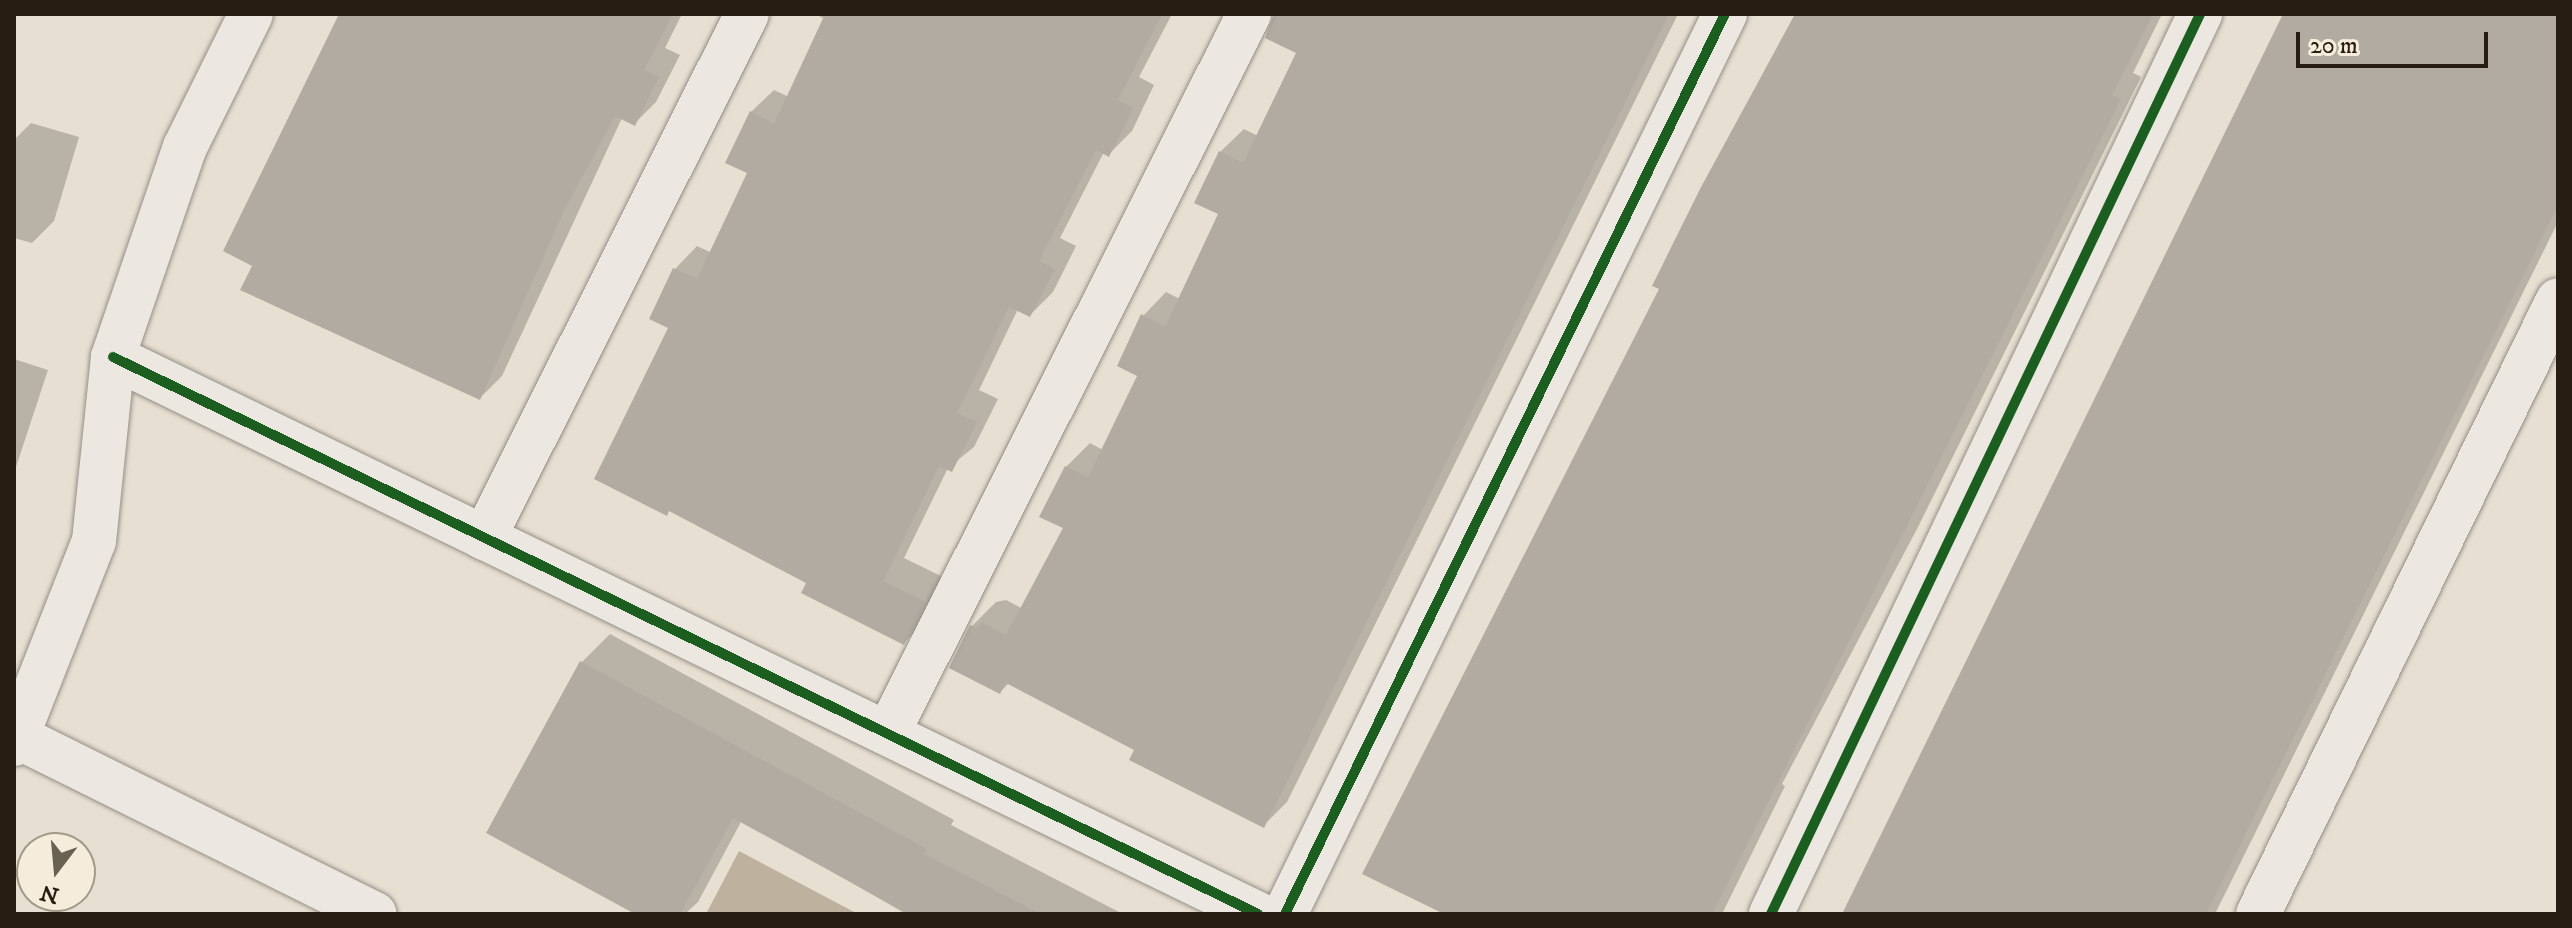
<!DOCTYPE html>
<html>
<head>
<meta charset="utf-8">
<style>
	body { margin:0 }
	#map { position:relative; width:2572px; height:928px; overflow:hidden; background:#e7dfd1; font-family:"IM FELL DW Pica",serif }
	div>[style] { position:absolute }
	.water>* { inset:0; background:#beb29f }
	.shadow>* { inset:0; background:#0003 }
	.building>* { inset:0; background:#b2aba1 }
	.roads { filter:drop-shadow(0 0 2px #948f86) drop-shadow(0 0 2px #948f86) }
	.minor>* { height:44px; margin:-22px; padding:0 22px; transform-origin:22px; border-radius:22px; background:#ece8e1 }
	.cycleway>* { height:10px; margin:-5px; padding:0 5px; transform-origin:5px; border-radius:5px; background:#1b5e20 }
	span { translate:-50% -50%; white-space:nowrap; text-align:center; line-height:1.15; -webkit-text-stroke:6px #f6ecdb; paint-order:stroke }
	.frame { position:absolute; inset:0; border:16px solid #271d12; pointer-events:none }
	.north { position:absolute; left:16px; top:832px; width:80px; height:80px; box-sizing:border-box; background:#f6ecdb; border:2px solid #a3998b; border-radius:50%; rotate:196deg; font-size:22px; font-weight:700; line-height:32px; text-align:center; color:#271d12 }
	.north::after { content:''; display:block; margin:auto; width:28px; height:36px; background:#6a6155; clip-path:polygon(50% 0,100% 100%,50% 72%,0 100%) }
	.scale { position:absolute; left:2296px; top:32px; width:192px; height:36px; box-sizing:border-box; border:4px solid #271d12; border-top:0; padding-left:10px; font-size:24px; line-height:28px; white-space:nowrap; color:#271d12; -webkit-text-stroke:6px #f6ecdb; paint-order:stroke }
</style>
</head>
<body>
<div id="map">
	<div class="water">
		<i style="clip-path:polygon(739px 851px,858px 914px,706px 914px)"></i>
	</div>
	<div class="shadow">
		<i style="clip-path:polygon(342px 14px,682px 14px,665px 48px,680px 55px,656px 102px,634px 124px,622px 118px,502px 376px,480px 398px)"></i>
		<i style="clip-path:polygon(815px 14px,1172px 14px,1139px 77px,1154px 85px,1132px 131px,1109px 154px,1104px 152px,1060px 238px,1076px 246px,1053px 292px,1030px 315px,1018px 309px,979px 390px,998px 399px,974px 447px,948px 468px,904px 558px,947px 579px,926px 620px,904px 643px,808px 582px,670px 327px,675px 269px,697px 246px,712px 253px,750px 172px,751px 112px,774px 90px,789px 97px,825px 19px)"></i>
		<i style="clip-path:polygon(1291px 14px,1678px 14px,1287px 802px,1264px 825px,1137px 749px,1009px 683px,1000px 692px,951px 667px,972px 626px,996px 602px,1006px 600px,1023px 609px,1066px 527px,1066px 467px,1090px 443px,1103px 450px,1140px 375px,1143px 316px,1166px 292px,1180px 299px,1221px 214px,1220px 152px,1244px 129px,1258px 136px,1299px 52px)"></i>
		<i style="clip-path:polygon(1795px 14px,2162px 14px,2133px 73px,2141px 77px,1918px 527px,1782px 784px,1785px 786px,1722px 914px,1449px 914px,1662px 288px)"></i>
		<i style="clip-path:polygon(2288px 14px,2558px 14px,2558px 222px,2215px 914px,1844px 914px)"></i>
		<i style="clip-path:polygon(31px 123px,79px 137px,54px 221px,32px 243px,14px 238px,14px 140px)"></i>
		<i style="clip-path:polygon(14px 359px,48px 370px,14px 473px)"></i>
		<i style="clip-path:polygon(610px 634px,954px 820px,951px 825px,1123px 914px,906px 914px,742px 820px,698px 902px,685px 914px,639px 914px,489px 833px,582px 662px)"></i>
	</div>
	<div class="building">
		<i style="clip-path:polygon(339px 14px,673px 14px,644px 70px,659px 77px,635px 126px,615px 116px,564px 211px,480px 400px,240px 290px,252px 266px,223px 251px)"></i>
		<i style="clip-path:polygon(825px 14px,1162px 14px,1118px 100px,1133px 108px,1109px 157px,1096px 150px,1039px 261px,1055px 269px,1030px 317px,1009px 307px,957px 413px,977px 422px,952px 472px,939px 466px,883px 581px,926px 602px,904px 645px,801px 593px,806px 583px,669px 511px,667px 516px,594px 479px,668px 328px,649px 319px,673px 268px,697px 279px,747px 173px,725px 163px,750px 111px,774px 124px)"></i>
		<i style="clip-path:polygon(1274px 14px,1669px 14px,1264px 828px,1129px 760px,1134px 750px,1006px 683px,1000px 694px,949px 668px,970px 625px,978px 628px,981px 622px,1006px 635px,1063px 528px,1039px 517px,1065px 466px,1088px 477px,1137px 376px,1117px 366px,1141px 314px,1165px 327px,1218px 214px,1194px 203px,1219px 151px,1243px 163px,1296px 53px,1265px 38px)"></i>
		<i style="clip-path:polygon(1795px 14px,2153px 14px,2112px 95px,2121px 99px,1712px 914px,1444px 914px,1362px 874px,1659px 289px,1652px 286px,1700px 189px)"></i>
		<i style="clip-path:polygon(2283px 14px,2558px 14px,2558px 205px,2516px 290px,2206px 914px,1842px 914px)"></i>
		<i style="clip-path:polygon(580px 661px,927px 849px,924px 854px,1041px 914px,909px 914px,733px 818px,680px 914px,635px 914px,486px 833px)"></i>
	</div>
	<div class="roads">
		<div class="minor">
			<i style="left:113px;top:357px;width:1273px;rotate:25.94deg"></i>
			<i style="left:484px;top:538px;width:586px;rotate:-63.35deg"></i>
			<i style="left:888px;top:733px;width:805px;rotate:-63.34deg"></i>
			<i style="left:18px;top:737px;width:398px;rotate:26.4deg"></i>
			<i style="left:14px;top:744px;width:218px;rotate:-68.5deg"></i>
			<i style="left:94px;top:541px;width:185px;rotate:-84.1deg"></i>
			<i style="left:113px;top:357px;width:222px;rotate:-71.1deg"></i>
			<i style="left:185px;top:147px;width:148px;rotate:-63.6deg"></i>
			<i style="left:1285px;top:914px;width:1002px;rotate:-63.95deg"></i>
			<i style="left:1771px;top:914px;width:997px;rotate:-64.51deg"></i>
			<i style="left:2258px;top:914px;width:683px;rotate:-63.96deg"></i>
		</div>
	</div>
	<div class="cycleway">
		<i style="left:113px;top:357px;width:1273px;rotate:25.94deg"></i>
		<i style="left:1285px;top:914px;width:1002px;rotate:-63.95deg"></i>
		<i style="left:1771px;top:914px;width:997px;rotate:-64.51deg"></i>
	</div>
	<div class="frame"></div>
	<div class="north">N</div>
	<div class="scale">20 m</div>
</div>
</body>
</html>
